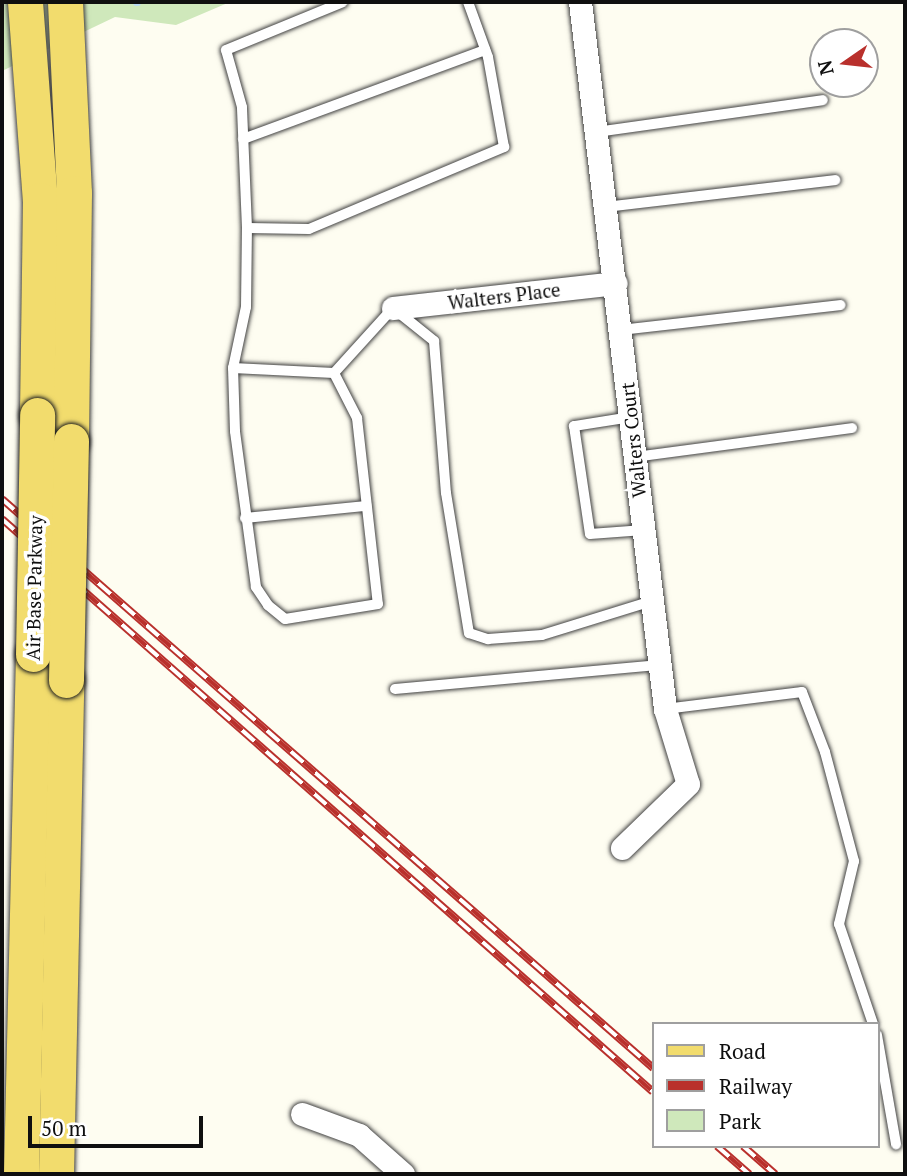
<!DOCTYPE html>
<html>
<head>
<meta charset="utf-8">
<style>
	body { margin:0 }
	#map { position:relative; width:907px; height:1176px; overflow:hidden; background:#fefdf1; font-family:"PT Serif",serif }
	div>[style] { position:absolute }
	.green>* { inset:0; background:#cfe8bb }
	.stream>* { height:7px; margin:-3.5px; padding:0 3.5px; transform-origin:3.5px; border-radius:3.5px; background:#b8d9f3 }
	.roads { filter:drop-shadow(0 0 2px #424242) drop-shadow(0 0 2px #424242) }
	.service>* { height:10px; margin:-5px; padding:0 5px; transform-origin:5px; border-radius:5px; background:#fff }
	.minor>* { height:23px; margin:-11.5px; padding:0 11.5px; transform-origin:11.5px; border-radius:11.5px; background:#fff }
	.primary>* { height:35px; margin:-17.5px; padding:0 17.5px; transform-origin:17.5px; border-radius:17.5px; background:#f2dc6d }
	.rail>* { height:8px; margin-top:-4px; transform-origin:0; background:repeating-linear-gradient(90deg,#fff 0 16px,#b9302c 0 32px); box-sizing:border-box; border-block:2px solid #b9302c }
	.bridges { filter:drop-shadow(0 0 2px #202020) drop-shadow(0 0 2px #202020) }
	.primary-bridge>* { height:35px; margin:-17.5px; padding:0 17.5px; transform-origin:17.5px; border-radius:17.5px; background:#f2dc6d }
	span { translate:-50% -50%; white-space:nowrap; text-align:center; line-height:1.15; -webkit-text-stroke:7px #fff; paint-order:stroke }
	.street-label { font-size:19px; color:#0f0f0f }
	.frame { position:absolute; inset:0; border:4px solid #0f0f0f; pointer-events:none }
	.legend { position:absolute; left:652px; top:1022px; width:228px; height:126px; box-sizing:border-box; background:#fff; border:2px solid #9f9f9f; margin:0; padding:9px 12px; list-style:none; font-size:21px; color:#0f0f0f }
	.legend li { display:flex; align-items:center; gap:14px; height:35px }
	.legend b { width:35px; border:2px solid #9f9f9f }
	.north { position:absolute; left:809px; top:28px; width:70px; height:70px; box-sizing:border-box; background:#fff; border:2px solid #9f9f9f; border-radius:50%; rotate:256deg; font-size:19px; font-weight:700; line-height:28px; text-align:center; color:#0f0f0f }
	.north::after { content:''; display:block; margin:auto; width:24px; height:32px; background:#b9302c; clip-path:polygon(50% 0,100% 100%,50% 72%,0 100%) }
	.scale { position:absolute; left:28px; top:1116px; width:175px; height:32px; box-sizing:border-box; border:4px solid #0f0f0f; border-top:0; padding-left:9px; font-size:21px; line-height:24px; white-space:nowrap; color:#0f0f0f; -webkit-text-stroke:5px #fff; paint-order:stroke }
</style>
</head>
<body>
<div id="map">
	<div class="green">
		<i style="clip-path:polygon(2px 2px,230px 2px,176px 25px,115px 17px,2px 71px)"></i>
	</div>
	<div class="stream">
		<i style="left:136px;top:2px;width:1px"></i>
	</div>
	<div class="roads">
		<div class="service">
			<i style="left:596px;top:132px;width:229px;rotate:-8deg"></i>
			<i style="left:243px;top:139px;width:258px;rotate:-20.2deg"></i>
			<i style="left:606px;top:207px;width:231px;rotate:-6.7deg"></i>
			<i style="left:247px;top:228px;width:62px;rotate:0.9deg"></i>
			<i style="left:309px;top:229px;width:212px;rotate:-22.8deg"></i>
			<i style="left:504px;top:147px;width:91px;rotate:-100.1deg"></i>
			<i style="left:488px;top:57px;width:59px;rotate:-110deg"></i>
			<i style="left:621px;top:330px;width:221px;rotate:-6.5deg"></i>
			<i style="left:233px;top:368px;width:62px;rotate:-78deg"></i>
			<i style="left:246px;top:307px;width:79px;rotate:-89.3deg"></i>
			<i style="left:247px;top:228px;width:121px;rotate:-92.4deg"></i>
			<i style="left:242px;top:107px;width:59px;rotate:-105.7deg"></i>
			<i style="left:226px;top:50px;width:126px;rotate:-22.3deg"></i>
			<i style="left:334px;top:373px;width:51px;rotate:62.9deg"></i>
			<i style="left:357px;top:418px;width:187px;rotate:83.6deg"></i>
			<i style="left:378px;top:604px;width:94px;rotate:170.8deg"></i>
			<i style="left:285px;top:619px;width:22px;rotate:-141deg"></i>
			<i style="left:268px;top:605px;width:22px;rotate:-124deg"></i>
			<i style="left:256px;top:587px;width:157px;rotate:-97.7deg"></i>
			<i style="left:235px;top:431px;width:63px;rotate:-91.8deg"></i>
			<i style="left:233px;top:368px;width:101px;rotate:2.8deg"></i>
			<i style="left:334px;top:373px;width:88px;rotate:-47.8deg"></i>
			<i style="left:393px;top:308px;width:53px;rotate:38.8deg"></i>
			<i style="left:434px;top:341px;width:152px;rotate:85.5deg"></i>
			<i style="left:446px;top:493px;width:142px;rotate:80.7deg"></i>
			<i style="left:469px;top:633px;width:20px;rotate:18deg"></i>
			<i style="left:488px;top:639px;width:54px;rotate:-4.2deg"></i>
			<i style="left:542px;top:635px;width:115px;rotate:-17.2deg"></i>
			<i style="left:631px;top:417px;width:58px;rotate:171deg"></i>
			<i style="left:574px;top:426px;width:109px;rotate:81.6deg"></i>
			<i style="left:590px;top:534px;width:54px;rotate:-4.2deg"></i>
			<i style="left:635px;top:457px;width:219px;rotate:-7.6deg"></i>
			<i style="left:245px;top:518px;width:122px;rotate:-5.7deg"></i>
			<i style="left:395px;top:689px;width:266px;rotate:-5.2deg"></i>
			<i style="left:665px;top:709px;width:138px;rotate:-7.1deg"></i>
			<i style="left:802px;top:692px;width:64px;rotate:69deg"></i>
			<i style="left:825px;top:752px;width:113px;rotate:75.1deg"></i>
			<i style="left:854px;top:861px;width:65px;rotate:103.4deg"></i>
			<i style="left:839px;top:924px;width:106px;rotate:71.2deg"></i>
			<i style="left:877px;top:1035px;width:111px;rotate:80.1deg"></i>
		</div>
		<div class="minor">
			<i style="left:580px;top:2px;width:712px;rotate:83.14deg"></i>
			<i style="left:665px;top:709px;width:78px;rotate:73deg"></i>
			<i style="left:688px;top:784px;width:92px;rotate:135.9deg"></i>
			<i style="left:393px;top:308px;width:224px;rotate:-6.4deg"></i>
			<i style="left:302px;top:1114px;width:61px;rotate:20.2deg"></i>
			<i style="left:359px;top:1135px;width:59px;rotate:41.6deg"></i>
		</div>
		<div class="primary">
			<i style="left:25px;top:2px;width:199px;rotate:85.7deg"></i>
			<i style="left:40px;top:200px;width:215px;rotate:90.8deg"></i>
			<i style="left:65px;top:2px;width:191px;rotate:87.3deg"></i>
			<i style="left:74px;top:193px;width:248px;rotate:90.7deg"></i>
			<i style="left:21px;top:1174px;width:520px;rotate:-88.68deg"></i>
			<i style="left:56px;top:1174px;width:494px;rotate:-88.8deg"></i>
		</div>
	</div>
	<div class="rail">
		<i style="left:2px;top:499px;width:865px;rotate:41.15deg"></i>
		<i style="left:2px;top:519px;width:867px;rotate:41.35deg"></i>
		<i style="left:717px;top:1146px;width:43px;rotate:41.2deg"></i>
		<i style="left:743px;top:1146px;width:43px;rotate:41.2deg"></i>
	</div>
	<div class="bridges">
		<div class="primary-bridge">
			<i style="left:33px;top:654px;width:239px;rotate:-89deg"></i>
			<i style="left:66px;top:680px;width:239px;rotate:-88.8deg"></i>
		</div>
	</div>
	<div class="street-label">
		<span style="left:504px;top:296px;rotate:-7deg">Walters Place</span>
		<span style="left:633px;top:440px;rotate:-96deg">Walters Court</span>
		<span style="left:34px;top:588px;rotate:-89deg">Air Base Parkway</span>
	</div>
	<div class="frame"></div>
	<ul class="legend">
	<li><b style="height:9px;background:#f2dc6d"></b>Road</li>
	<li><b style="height:9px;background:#b9302c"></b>Railway</li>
	<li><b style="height:19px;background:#cfe8bb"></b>Park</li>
	</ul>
	<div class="north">N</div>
	<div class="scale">50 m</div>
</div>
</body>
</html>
